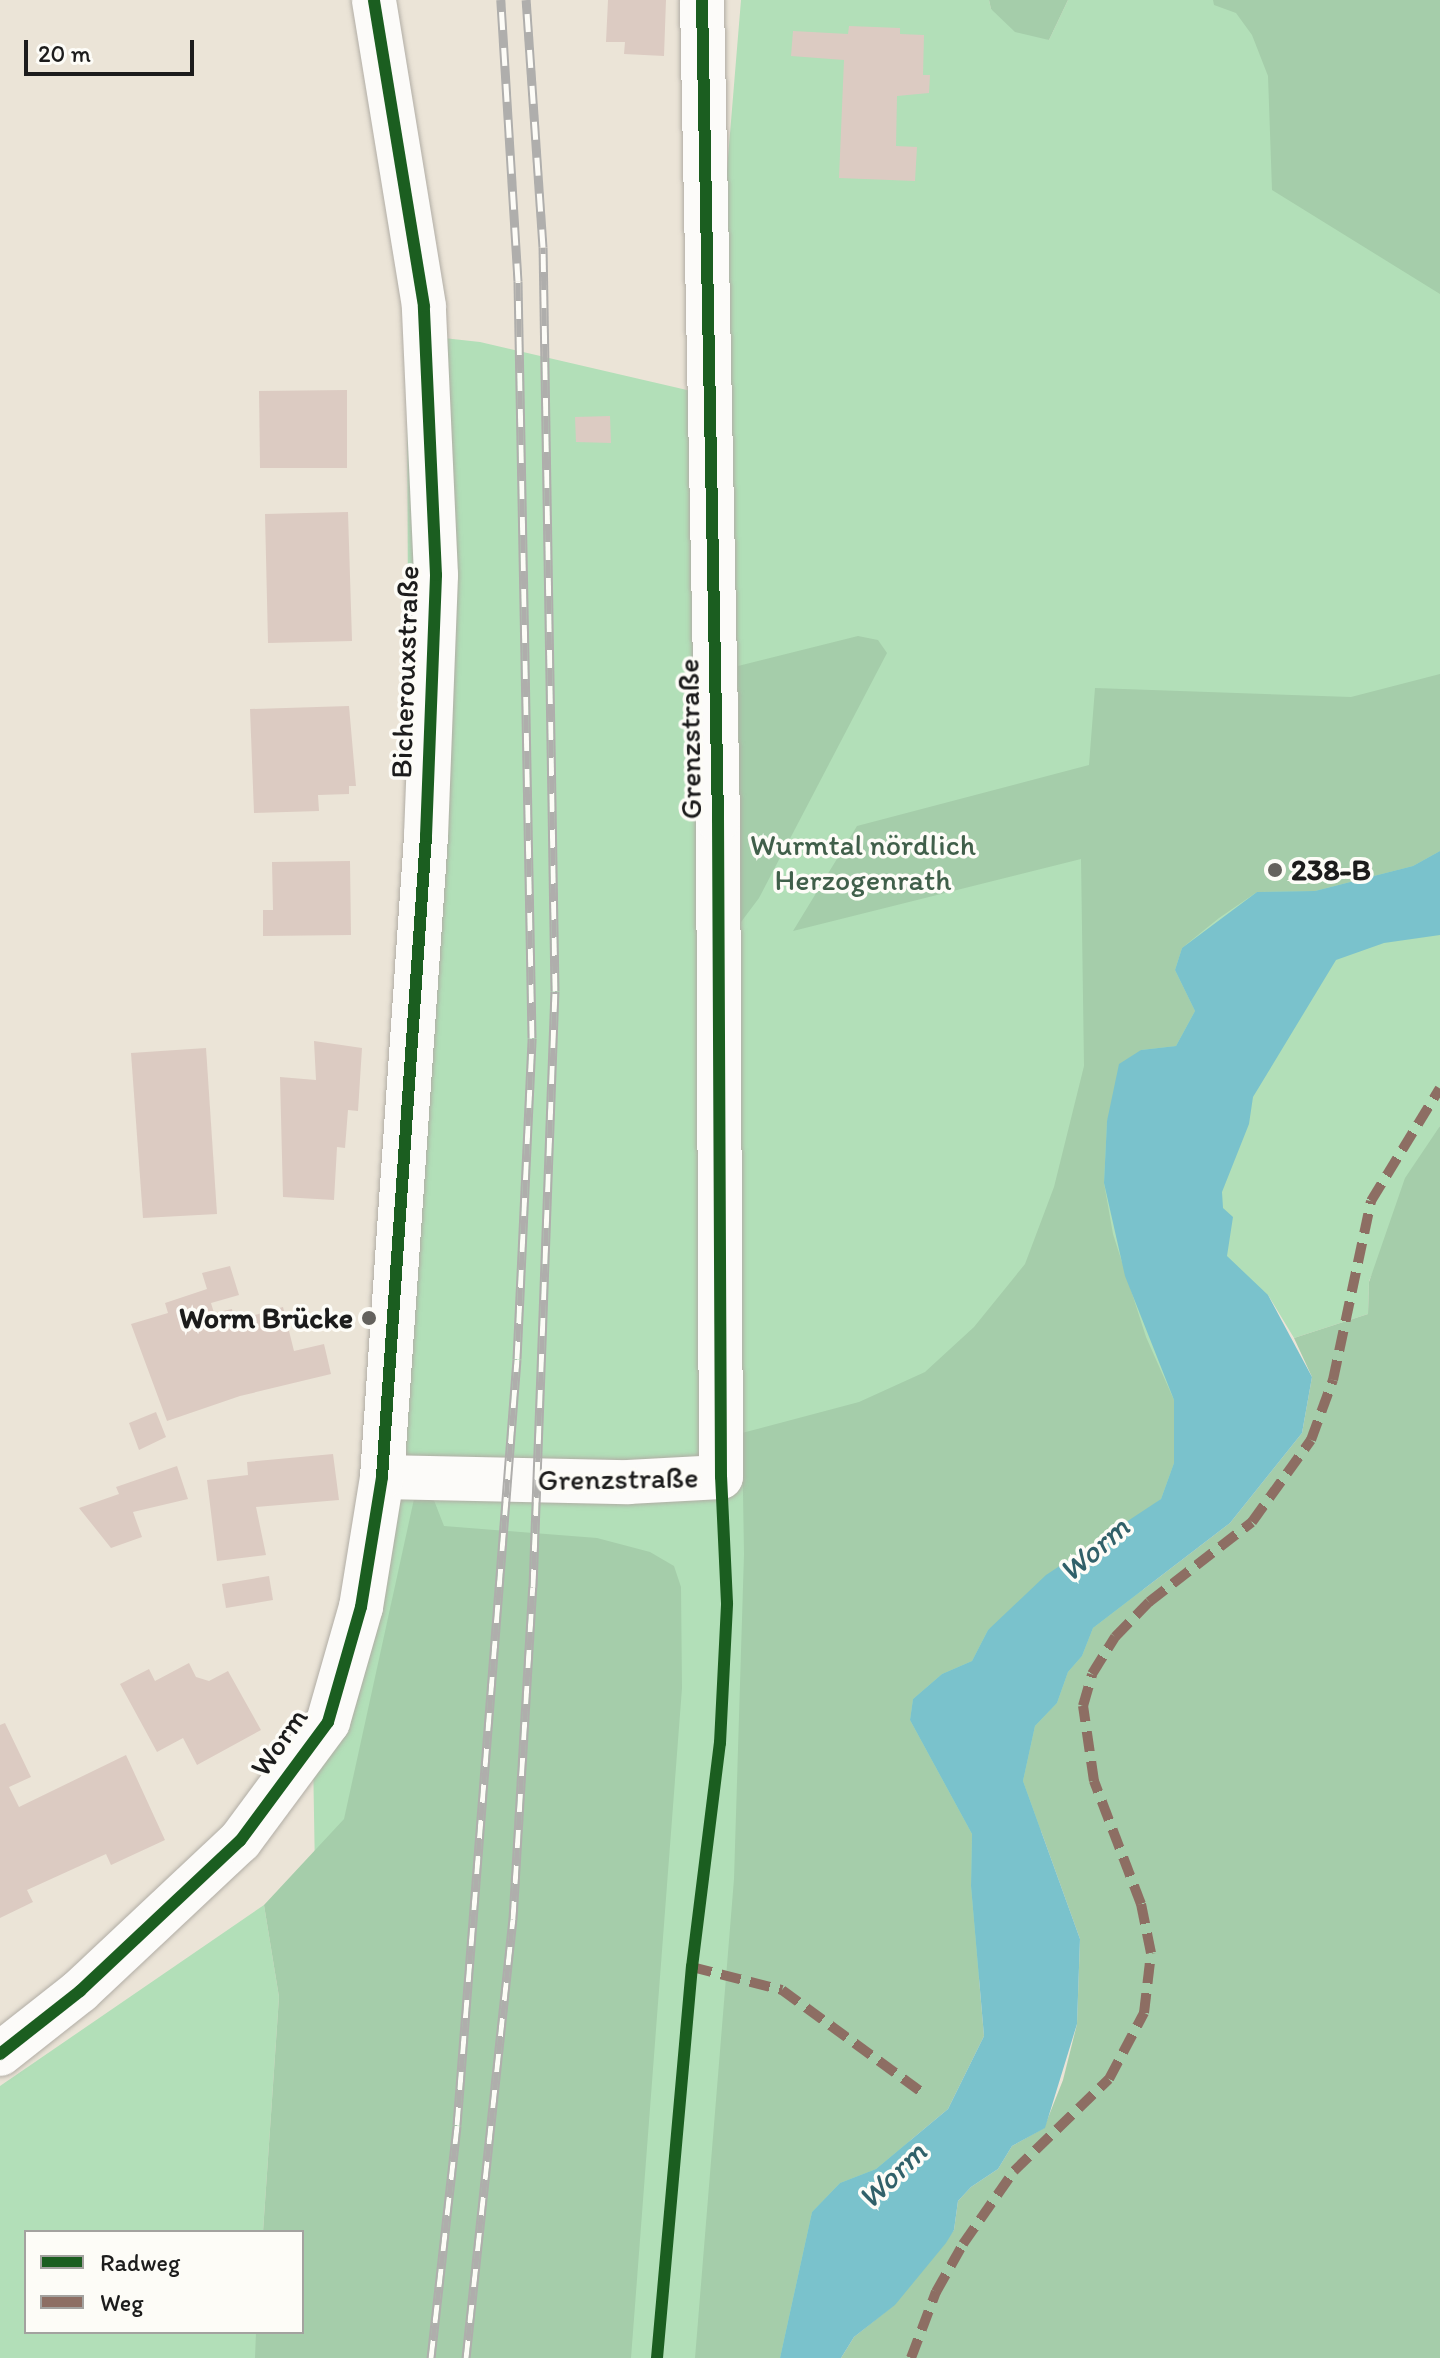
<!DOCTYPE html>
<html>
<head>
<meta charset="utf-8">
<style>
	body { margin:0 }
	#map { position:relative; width:1440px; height:2358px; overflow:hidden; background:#ebe4d7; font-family:Itim,sans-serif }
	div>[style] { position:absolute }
	.green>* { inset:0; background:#b2dfb8 }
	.forest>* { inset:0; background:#a5cdaa }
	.water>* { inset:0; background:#7ac2cc }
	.building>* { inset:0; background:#dccbc2 }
	.roads { filter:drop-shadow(0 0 2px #b1ada5) drop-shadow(0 0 2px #b1ada5) }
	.minor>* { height:44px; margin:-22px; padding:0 22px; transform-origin:22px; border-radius:22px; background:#fcfbf9 }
	.rail>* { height:9px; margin-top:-4.5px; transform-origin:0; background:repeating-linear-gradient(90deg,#fdfcf7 0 18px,#afaeac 0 36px); box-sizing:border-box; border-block:2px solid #afaeac }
	.quiet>* { height:10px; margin-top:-5px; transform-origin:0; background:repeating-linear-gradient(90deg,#8d6e63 0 20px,transparent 0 30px) }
	.cycleway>* { height:12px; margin:-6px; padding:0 6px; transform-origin:6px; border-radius:6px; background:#1b5e20 }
	.dots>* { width:22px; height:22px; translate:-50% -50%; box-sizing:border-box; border:4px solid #fdfcf7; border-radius:50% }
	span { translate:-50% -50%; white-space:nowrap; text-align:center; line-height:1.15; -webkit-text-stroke:7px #fdfcf7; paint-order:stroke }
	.street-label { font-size:30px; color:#1c1c1c }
	.park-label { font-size:30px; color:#405f4a }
	.poi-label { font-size:30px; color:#1c1c1c; font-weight:700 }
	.left { translate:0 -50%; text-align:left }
	.right { translate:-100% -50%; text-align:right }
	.water-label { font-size:32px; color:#306069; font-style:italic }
	.legend { position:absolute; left:24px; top:2230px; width:280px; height:104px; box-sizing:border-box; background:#fdfcf7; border:2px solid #a3a29f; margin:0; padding:10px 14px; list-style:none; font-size:24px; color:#1c1c1c }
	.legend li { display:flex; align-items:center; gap:16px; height:40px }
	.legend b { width:40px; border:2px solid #a3a29f }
	.scale { position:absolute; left:24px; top:40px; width:170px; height:36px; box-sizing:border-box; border:4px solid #1c1c1c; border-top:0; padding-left:10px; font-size:24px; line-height:28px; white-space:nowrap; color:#1c1c1c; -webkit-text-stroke:6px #fdfcf7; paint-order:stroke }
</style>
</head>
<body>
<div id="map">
	<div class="green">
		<i style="clip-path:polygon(741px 0,989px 0,991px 9px,1049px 40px,1068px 0,1440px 0,1440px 1126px,1369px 1281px,1368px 1314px,1294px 1338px,1268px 1295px,817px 2358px,0 2358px,0 2086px,264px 1905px,279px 1997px,263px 2232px,26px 2232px,26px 2332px,302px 2332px,315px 1873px,313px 1756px,348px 1610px,409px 933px,407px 334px,480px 342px,730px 400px,725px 194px)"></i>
	</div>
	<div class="forest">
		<i style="clip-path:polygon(989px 0,1068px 0,1049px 40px,1015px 32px,991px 9px)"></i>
		<i style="clip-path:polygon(1213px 0,1440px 0,1440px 294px,1272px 190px,1268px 76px,1252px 35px,1236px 13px,1214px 5px)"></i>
		<i style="clip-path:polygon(858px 636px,878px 640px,887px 653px,759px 898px,741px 922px,738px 666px)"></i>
		<i style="clip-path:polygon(1440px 674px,1440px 851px,1413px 866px,1315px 891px,1257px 892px,1219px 918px,1182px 948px,1175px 970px,1195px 1011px,1176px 1046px,1141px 1050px,1107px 1121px,1104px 1183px,1113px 1234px,1146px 1337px,1174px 1400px,1174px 1463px,1161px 1499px,988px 1630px,972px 1661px,942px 1674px,913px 1699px,910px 1720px,972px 1834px,971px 1886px,984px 2036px,948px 2109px,876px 2169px,840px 2183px,812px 2212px,780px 2358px,695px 2358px,734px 1879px,744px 1554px,742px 1433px,859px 1402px,925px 1372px,974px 1327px,1025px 1264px,1054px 1187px,1084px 1066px,1081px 859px,793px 931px,857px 826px,1089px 765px,1095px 688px,1351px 697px)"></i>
		<i style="clip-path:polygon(1440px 1126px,1440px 2358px,841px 2358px,854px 2337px,894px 2305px,954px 2230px,958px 2201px,971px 2187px,998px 2169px,1012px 2146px,1044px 2128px,1063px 2080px,1077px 2024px,1080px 1939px,1023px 1781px,1035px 1726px,1057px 1703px,1068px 1672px,1082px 1656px,1093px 1628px,1230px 1523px,1302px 1433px,1312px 1377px,1294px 1338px,1368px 1314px,1369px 1282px,1405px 1178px)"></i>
		<i style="clip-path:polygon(421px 1467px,444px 1526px,597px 1538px,650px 1552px,674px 1566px,681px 1587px,682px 1688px,631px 2358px,255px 2358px,256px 2332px,302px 2332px,302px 2232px,263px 2232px,279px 1997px,264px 1905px,344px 1819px)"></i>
	</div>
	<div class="water">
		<i style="clip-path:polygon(1440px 851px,1440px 935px,1384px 943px,1336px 960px,1253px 1097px,1249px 1124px,1222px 1192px,1223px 1208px,1233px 1217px,1227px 1256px,1268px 1295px,1312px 1377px,1302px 1433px,1230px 1523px,1093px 1628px,1082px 1656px,1068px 1672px,1057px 1703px,1035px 1726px,1023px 1781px,1080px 1939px,1077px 2024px,1045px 2128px,1012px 2146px,998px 2169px,971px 2187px,958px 2201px,954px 2230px,946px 2243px,895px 2305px,854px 2337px,841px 2358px,780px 2358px,812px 2212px,840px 2183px,876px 2169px,948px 2109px,984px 2036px,971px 1886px,972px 1834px,910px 1720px,913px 1699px,942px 1674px,972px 1661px,988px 1630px,1046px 1575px,1161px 1499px,1174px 1463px,1174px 1400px,1125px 1276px,1104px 1183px,1107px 1121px,1119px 1064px,1141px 1050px,1176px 1046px,1195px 1011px,1175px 970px,1182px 948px,1257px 892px,1315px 891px,1413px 866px)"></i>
	</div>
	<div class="building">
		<i style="clip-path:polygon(608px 0,666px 0,664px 56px,624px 54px,625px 42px,606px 42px)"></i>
		<i style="clip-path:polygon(849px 26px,900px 28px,900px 34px,924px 35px,923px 75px,930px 75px,929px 93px,897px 96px,896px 146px,917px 147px,915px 181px,839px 178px,844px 60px,791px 56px,793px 31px,848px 34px)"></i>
		<i style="clip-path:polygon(347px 390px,347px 468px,260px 468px,259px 391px)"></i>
		<i style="clip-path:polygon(610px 416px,611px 443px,576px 442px,575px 417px)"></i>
		<i style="clip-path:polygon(348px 512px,352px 641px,268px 643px,265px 514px)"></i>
		<i style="clip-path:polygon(349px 706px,356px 786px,349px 786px,349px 794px,318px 795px,319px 811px,254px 813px,250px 709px)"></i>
		<i style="clip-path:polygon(350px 861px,351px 935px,263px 936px,263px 910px,273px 910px,272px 862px)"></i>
		<i style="clip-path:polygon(314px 1041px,362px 1048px,358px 1111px,348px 1110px,345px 1148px,337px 1147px,334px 1200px,283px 1197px,280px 1077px,316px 1080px)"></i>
		<i style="clip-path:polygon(206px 1048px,217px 1214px,143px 1218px,131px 1053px)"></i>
		<i style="clip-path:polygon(230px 1266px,239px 1295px,211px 1303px,214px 1313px,232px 1309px,234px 1321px,283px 1307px,294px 1351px,324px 1344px,331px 1374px,240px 1396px,167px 1421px,131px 1324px,168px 1313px,165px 1303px,207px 1289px,202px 1273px)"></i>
		<i style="clip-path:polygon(156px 1412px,166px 1437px,139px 1450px,129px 1423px)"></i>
		<i style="clip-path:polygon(333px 1454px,339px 1500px,256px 1507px,266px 1555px,217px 1561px,207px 1480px,248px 1475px,247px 1462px)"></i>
		<i style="clip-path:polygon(177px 1466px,188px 1499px,133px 1512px,142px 1537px,111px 1548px,79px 1508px,119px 1494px,116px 1487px)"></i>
		<i style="clip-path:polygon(269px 1576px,273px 1600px,226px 1608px,222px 1584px)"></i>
		<i style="clip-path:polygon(189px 1663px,196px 1677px,209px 1681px,228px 1671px,261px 1730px,197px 1765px,183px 1738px,157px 1752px,120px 1684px,149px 1669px,155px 1681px)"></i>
		<i style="clip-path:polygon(5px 1723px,31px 1777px,9px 1787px,19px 1807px,126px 1755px,165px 1840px,111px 1865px,106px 1854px,27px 1890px,33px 1902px,0 1918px,0 1725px)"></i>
	</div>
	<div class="roads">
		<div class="minor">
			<i style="left:382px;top:1477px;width:246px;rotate:1.2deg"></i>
			<i style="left:628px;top:1482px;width:93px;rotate:-3.1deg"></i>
			<i style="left:721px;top:1477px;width:657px;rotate:-90.26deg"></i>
			<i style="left:718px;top:820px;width:820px;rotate:-91.12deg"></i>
			<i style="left:0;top:2054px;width:102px;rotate:-38.2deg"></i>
			<i style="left:80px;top:1991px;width:219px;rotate:-43.2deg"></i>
			<i style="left:240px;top:1841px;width:148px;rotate:-53.5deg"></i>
			<i style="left:328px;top:1722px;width:120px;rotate:-74deg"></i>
			<i style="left:361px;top:1607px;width:132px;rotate:-80.8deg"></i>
			<i style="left:382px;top:1477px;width:643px;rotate:-86.07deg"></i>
			<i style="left:426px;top:836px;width:261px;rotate:-87.8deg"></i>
			<i style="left:436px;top:575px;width:269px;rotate:-92.6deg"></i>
			<i style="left:424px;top:306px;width:310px;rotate:-99.3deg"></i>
		</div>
	</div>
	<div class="rail">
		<i style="left:431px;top:2358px;width:234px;rotate:-83.6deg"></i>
		<i style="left:457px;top:2125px;width:768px;rotate:-85.52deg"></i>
		<i style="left:517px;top:1359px;width:321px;rotate:-87.3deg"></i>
		<i style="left:532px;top:1038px;width:757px;rotate:-91.06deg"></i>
		<i style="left:518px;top:281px;width:282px;rotate:-93.5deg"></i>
		<i style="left:466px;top:2358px;width:442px;rotate:-83.9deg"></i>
		<i style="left:513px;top:1919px;width:333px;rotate:-86.6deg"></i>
		<i style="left:533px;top:1587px;width:596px;rotate:-87.89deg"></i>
		<i style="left:555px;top:991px;width:744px;rotate:-90.92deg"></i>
		<i style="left:543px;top:247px;width:248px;rotate:-93.9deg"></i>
	</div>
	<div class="quiet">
		<i style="left:692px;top:1967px;width:93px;rotate:14.3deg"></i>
		<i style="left:782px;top:1990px;width:171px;rotate:36.2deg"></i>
		<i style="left:911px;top:2358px;width:71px;rotate:-69.3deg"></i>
		<i style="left:936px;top:2292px;width:55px;rotate:-60.6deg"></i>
		<i style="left:963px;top:2244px;width:89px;rotate:-55.1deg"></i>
		<i style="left:1014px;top:2171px;width:132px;rotate:-44.1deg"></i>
		<i style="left:1109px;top:2079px;width:75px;rotate:-62.1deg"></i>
		<i style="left:1144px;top:2013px;width:60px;rotate:-83.3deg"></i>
		<i style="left:1151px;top:1953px;width:50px;rotate:-101.5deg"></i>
		<i style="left:1141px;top:1904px;width:132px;rotate:-110.9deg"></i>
		<i style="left:1094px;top:1781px;width:76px;rotate:-98.3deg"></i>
		<i style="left:1083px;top:1706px;width:33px;rotate:-74deg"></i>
		<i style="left:1092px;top:1674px;width:44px;rotate:-58.1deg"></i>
		<i style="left:1115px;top:1637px;width:49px;rotate:-45.8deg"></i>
		<i style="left:1149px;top:1602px;width:130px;rotate:-37.8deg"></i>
		<i style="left:1252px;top:1522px;width:101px;rotate:-54.3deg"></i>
		<i style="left:1311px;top:1440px;width:64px;rotate:-69.9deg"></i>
		<i style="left:1333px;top:1380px;width:183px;rotate:-78deg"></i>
		<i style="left:1371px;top:1201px;width:132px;rotate:-58.6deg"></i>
	</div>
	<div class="cycleway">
		<i style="left:0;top:2054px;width:102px;rotate:-38.2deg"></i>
		<i style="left:80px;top:1991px;width:219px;rotate:-43.2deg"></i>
		<i style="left:240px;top:1841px;width:148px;rotate:-53.5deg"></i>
		<i style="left:328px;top:1722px;width:120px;rotate:-74deg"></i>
		<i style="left:361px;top:1607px;width:132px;rotate:-80.8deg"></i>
		<i style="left:382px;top:1477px;width:643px;rotate:-86.07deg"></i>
		<i style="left:426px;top:836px;width:261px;rotate:-87.8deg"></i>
		<i style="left:436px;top:575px;width:269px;rotate:-92.6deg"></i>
		<i style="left:424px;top:306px;width:310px;rotate:-99.3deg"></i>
		<i style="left:657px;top:2358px;width:393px;rotate:-84.9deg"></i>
		<i style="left:692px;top:1967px;width:226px;rotate:-82.9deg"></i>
		<i style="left:720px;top:1743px;width:140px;rotate:-87.1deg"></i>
		<i style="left:727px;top:1603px;width:126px;rotate:-92.7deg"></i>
		<i style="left:721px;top:1477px;width:657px;rotate:-90.26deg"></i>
		<i style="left:718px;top:820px;width:820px;rotate:-91.12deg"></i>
	</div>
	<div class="dots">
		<i style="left:1275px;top:870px;background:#64625d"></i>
		<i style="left:369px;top:1318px;background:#64625d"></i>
	</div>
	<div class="street-label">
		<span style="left:405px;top:672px;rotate:-88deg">Bicherouxstraße</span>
		<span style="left:690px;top:739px;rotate:-91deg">Grenzstraße</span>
		<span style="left:618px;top:1479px;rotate:-1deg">Grenzstraße</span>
		<span style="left:279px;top:1742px;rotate:-55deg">Worm</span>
	</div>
	<div class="park-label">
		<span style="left:863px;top:862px">Wurmtal nördlich<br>Herzogenrath</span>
	</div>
	<div class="poi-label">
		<span class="left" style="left:1291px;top:870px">238-B</span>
		<span class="right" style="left:353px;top:1318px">Worm Brücke</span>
	</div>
	<div class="water-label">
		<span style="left:1094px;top:1549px;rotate:-41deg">Worm</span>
		<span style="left:892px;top:2175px;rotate:-44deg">Worm</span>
	</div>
	<ul class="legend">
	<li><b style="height:10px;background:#1b5e20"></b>Radweg</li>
	<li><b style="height:10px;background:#8d6e63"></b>Weg</li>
	</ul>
	<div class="scale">20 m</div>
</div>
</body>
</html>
